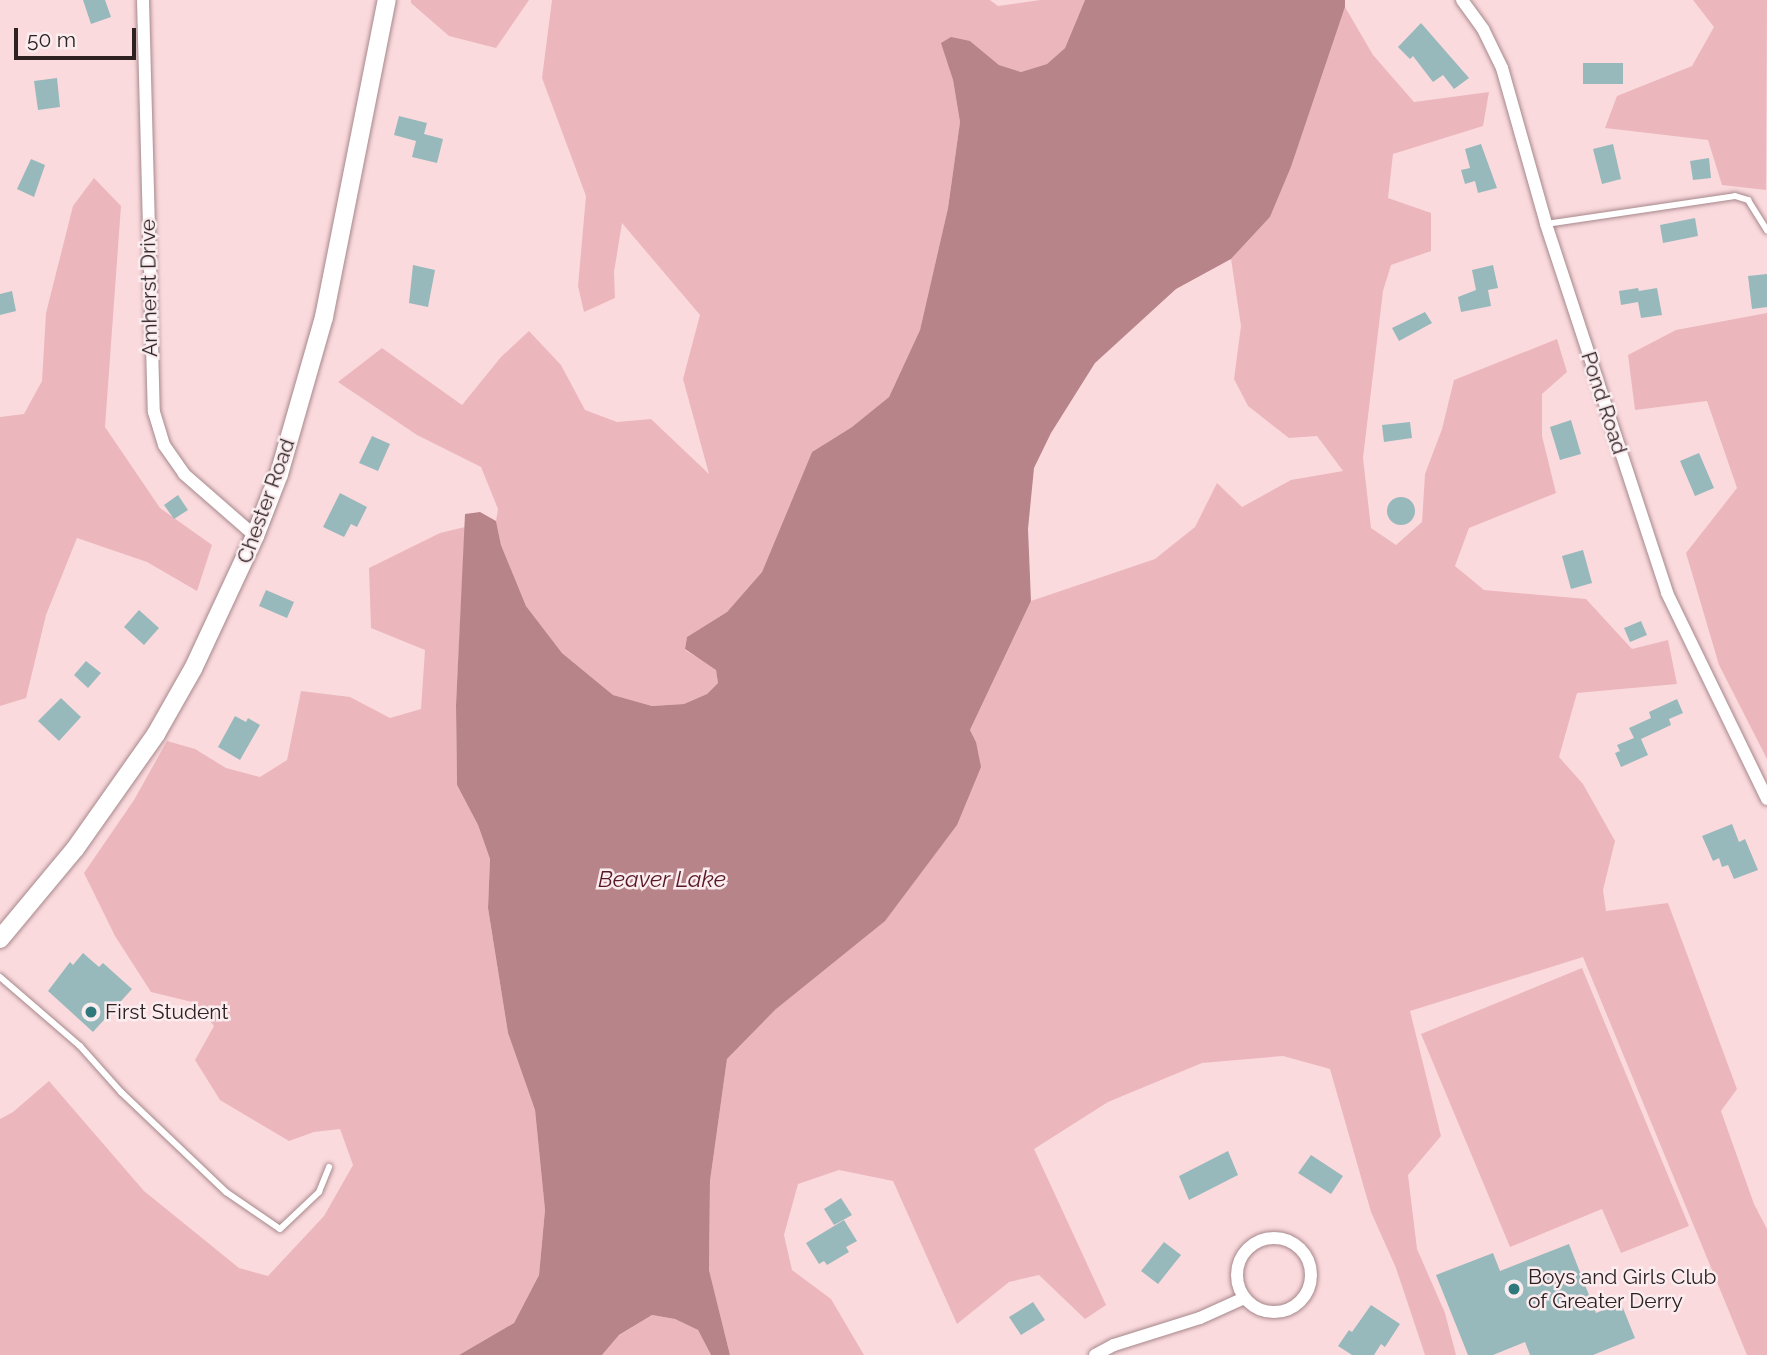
<!DOCTYPE html>
<html>
<head>
<meta charset="utf-8">
<style>
	body { margin:0 }
	#map { position:relative; width:1767px; height:1355px; overflow:hidden; background:#fbdade; font-family:Raleway,sans-serif }
	div>[style] { position:absolute }
	.green>* { inset:0; background:#ebb7bd }
	.water>* { inset:0; background:#b7848a }
	.building>* { inset:0; background:#97b9bb }
	.round { border-radius:50% }
	.roads { filter:drop-shadow(0 0 2px #a6888b) drop-shadow(0 0 2px #a6888b) }
	.service>* { height:6px; margin:-3px; padding:0 3px; transform-origin:3px; border-radius:3px; background:#fff }
	.minor>* { height:12px; margin:-6px; padding:0 6px; transform-origin:6px; border-radius:6px; background:#fff }
	.minor>.ring { margin:-6px; padding:0; box-sizing:content-box; background:none; border:12px solid #fff; border-radius:50% }
	.secondary>* { height:18px; margin:-9px; padding:0 9px; transform-origin:9px; border-radius:9px; background:#fff }
	.dots>* { width:19px; height:19px; translate:-50% -50%; box-sizing:border-box; border:4px solid #fbedef; border-radius:50% }
	span { translate:-50% -50%; white-space:nowrap; text-align:center; line-height:1.15; -webkit-text-stroke:5px #fbedef; paint-order:stroke }
	.street-label { font-size:21px; color:#2d2122 }
	.poi-label { font-size:21px; color:#2d2122 }
	.left { translate:0 -50%; text-align:left }
	.water-label { font-size:23px; color:#571826; font-style:italic }
	.scale { position:absolute; left:14px; top:28px; width:122px; height:32px; box-sizing:border-box; border:4px solid #2d2122; border-top:0; padding-left:9px; font-size:21px; line-height:24px; white-space:nowrap; color:#2d2122; -webkit-text-stroke:5px #fbedef; paint-order:stroke }
</style>
</head>
<body>
<div id="map">
	<div class="green">
		<i style="clip-path:polygon(411px 0,529px 0,496px 48px,449px 36px,411px 3px)"></i>
		<i style="clip-path:polygon(552px 0,990px 0,998px 6px,1040px 0,1085px 0,1065px 48px,1047px 64px,1021px 72px,999px 65px,970px 41px,942px 43px,953px 80px,960px 122px,948px 208px,920px 330px,889px 397px,852px 427px,812px 452px,762px 572px,727px 612px,687px 637px,685px 650px,716px 669px,718px 683px,707px 694px,684px 704px,652px 706px,613px 695px,562px 653px,526px 606px,501px 545px,496px 521px,498px 509px,481px 467px,417px 435px,338px 382px,382px 348px,462px 405px,501px 357px,529px 331px,561px 365px,585px 410px,617px 422px,651px 419px,709px 474px,683px 379px,700px 315px,622px 223px,614px 272px,615px 298px,584px 312px,578px 286px,586px 196px,542px 78px)"></i>
		<i style="clip-path:polygon(1693px 0,1767px 0,1766px 190px,1722px 185px,1708px 140px,1605px 128px,1617px 96px,1692px 66px,1714px 27px)"></i>
		<i style="clip-path:polygon(1345px 7px,1373px 55px,1414px 102px,1489px 92px,1483px 126px,1393px 154px,1388px 198px,1431px 213px,1431px 251px,1391px 265px,1383px 291px,1363px 458px,1371px 528px,1396px 545px,1422px 522px,1425px 474px,1442px 429px,1454px 380px,1557px 339px,1567px 372px,1542px 394px,1542px 436px,1556px 493px,1469px 528px,1455px 566px,1484px 590px,1586px 599px,1632px 649px,1668px 640px,1677px 684px,1577px 693px,1559px 757px,1583px 784px,1615px 841px,1603px 890px,1606px 911px,1668px 903px,1737px 1089px,1721px 1111px,1754px 1204px,1767px 1229px,1767px 1355px,1747px 1355px,1583px 957px,1410px 1011px,1441px 1136px,1408px 1175px,1417px 1249px,1445px 1313px,1456px 1355px,1425px 1355px,1396px 1268px,1371px 1212px,1330px 1069px,1283px 1056px,1202px 1063px,1108px 1102px,1034px 1149px,1106px 1305px,1085px 1319px,1039px 1275px,1009px 1282px,957px 1324px,893px 1181px,839px 1170px,798px 1184px,784px 1235px,792px 1270px,831px 1299px,864px 1355px,730px 1355px,709px 1270px,710px 1181px,727px 1059px,776px 1009px,976px 742px,970px 730px,1031px 601px,1155px 559px,1195px 527px,1217px 483px,1242px 507px,1291px 480px,1343px 471px,1317px 436px,1289px 438px,1248px 406px,1234px 379px,1241px 326px,1231px 259px,1270px 217px,1291px 167px)"></i>
		<i style="clip-path:polygon(94px 178px,121px 206px,105px 427px,160px 508px,212px 545px,197px 591px,147px 562px,77px 538px,46px 615px,26px 698px,0 706px,0 417px,24px 414px,42px 381px,46px 313px,73px 206px)"></i>
		<i style="clip-path:polygon(1767px 313px,1767px 759px,1719px 665px,1686px 553px,1737px 488px,1707px 401px,1635px 410px,1628px 355px,1676px 330px)"></i>
		<i style="clip-path:polygon(465px 527px,456px 705px,457px 785px,478px 825px,490px 859px,488px 908px,508px 1033px,535px 1110px,545px 1210px,539px 1275px,514px 1323px,459px 1355px,0 1355px,0 1119px,13px 1112px,49px 1081px,144px 1191px,239px 1268px,268px 1276px,324px 1216px,353px 1165px,340px 1129px,314px 1132px,289px 1141px,220px 1100px,195px 1060px,214px 1026px,196px 1003px,151px 992px,115px 936px,84px 873px,134px 800px,167px 741px,195px 749px,226px 768px,260px 777px,287px 760px,301px 691px,350px 697px,390px 718px,421px 709px,425px 650px,371px 628px,369px 568px,440px 533px)"></i>
		<i style="clip-path:polygon(1582px 968px,1689px 1226px,1621px 1253px,1602px 1209px,1510px 1247px,1421px 1034px)"></i>
		<i style="clip-path:polygon(652px 1315px,675px 1319px,698px 1330px,711px 1355px,602px 1355px,618px 1336px)"></i>
	</div>
	<div class="water">
		<i style="clip-path:polygon(1085px 0,1345px 0,1345px 7px,1291px 167px,1270px 217px,1231px 259px,1176px 289px,1095px 363px,1051px 433px,1034px 468px,1028px 529px,1031px 601px,970px 730px,976px 742px,981px 767px,957px 825px,885px 921px,776px 1009px,727px 1059px,710px 1181px,709px 1270px,730px 1355px,711px 1355px,698px 1330px,675px 1319px,652px 1315px,619px 1335px,602px 1355px,459px 1355px,514px 1323px,539px 1275px,545px 1210px,535px 1110px,508px 1033px,488px 908px,490px 859px,478px 825px,457px 785px,456px 705px,465px 514px,480px 512px,496px 521px,501px 545px,526px 606px,562px 653px,613px 695px,652px 706px,684px 704px,707px 694px,718px 683px,716px 670px,685px 649px,687px 637px,727px 612px,762px 572px,812px 452px,852px 427px,889px 397px,920px 330px,948px 208px,960px 122px,953px 80px,941px 43px,951px 37px,970px 41px,999px 65px,1021px 72px,1047px 64px,1065px 48px)"></i>
	</div>
	<div class="building">
		<i style="clip-path:polygon(83px 0,105px 0,111px 17px,91px 24px)"></i>
		<i style="clip-path:polygon(1421px 23px,1469px 78px,1454px 89px,1443px 75px,1433px 82px,1413px 56px,1410px 59px,1398px 47px)"></i>
		<i style="clip-path:polygon(1583px 63px,1623px 63px,1623px 84px,1583px 84px)"></i>
		<i style="clip-path:polygon(57px 78px,60px 107px,38px 110px,34px 81px)"></i>
		<i style="clip-path:polygon(399px 116px,427px 123px,424px 134px,443px 139px,437px 163px,412px 157px,416px 141px,394px 135px)"></i>
		<i style="clip-path:polygon(1481px 144px,1497px 188px,1478px 193px,1475px 181px,1465px 184px,1461px 170px,1470px 168px,1465px 149px)"></i>
		<i style="clip-path:polygon(1613px 144px,1621px 179px,1602px 184px,1593px 149px)"></i>
		<i style="clip-path:polygon(1709px 158px,1711px 178px,1693px 180px,1690px 161px)"></i>
		<i style="clip-path:polygon(31px 159px,45px 165px,34px 197px,17px 189px)"></i>
		<i style="clip-path:polygon(1695px 218px,1698px 236px,1663px 243px,1660px 225px)"></i>
		<i style="clip-path:polygon(413px 265px,435px 270px,428px 307px,409px 303px)"></i>
		<i style="clip-path:polygon(1493px 265px,1498px 288px,1488px 290px,1491px 306px,1461px 312px,1458px 297px,1476px 290px,1472px 270px)"></i>
		<i style="clip-path:polygon(1767px 274px,1767px 307px,1752px 309px,1748px 276px)"></i>
		<i style="clip-path:polygon(1638px 288px,1639px 291px,1657px 288px,1662px 315px,1641px 318px,1638px 302px,1621px 305px,1619px 291px)"></i>
		<i style="clip-path:polygon(12px 291px,16px 311px,0 315px,0 294px)"></i>
		<i style="clip-path:polygon(1425px 312px,1432px 323px,1399px 341px,1392px 328px)"></i>
		<i style="clip-path:polygon(1571px 420px,1581px 454px,1560px 460px,1550px 427px)"></i>
		<i style="clip-path:polygon(1410px 422px,1412px 438px,1384px 442px,1382px 425px)"></i>
		<i style="clip-path:polygon(372px 436px,390px 444px,378px 471px,359px 463px)"></i>
		<i style="clip-path:polygon(1699px 453px,1714px 488px,1695px 496px,1680px 461px)"></i>
		<i style="clip-path:polygon(340px 493px,367px 507px,357px 527px,351px 524px,344px 537px,323px 527px)"></i>
		<i style="clip-path:polygon(178px 495px,188px 510px,174px 519px,164px 505px)"></i>
		<i class="round" style="left:1387px;top:497px;width:28px;height:28px"></i>
		<i style="clip-path:polygon(1583px 550px,1592px 583px,1571px 589px,1562px 556px)"></i>
		<i style="clip-path:polygon(266px 590px,294px 602px,287px 618px,259px 606px)"></i>
		<i style="clip-path:polygon(139px 610px,159px 628px,144px 645px,124px 627px)"></i>
		<i style="clip-path:polygon(1641px 621px,1647px 635px,1630px 642px,1624px 628px)"></i>
		<i style="clip-path:polygon(86px 661px,101px 673px,88px 688px,74px 675px)"></i>
		<i style="clip-path:polygon(61px 698px,81px 717px,59px 741px,38px 721px)"></i>
		<i style="clip-path:polygon(1677px 699px,1683px 713px,1669px 719px,1671px 725px,1641px 739px,1648px 755px,1621px 767px,1615px 753px,1620px 751px,1617px 745px,1634px 738px,1629px 728px,1651px 718px,1649px 712px)"></i>
		<i style="clip-path:polygon(235px 716px,246px 722px,248px 718px,260px 725px,240px 760px,218px 747px)"></i>
		<i style="clip-path:polygon(1732px 824px,1739px 842px,1745px 839px,1758px 870px,1734px 879px,1728px 865px,1722px 867px,1719px 858px,1713px 861px,1702px 836px)"></i>
		<i style="clip-path:polygon(83px 953px,99px 967px,103px 963px,132px 989px,93px 1032px,48px 991px,70px 962px,73px 965px)"></i>
		<i style="clip-path:polygon(1228px 1151px,1238px 1175px,1189px 1200px,1179px 1176px)"></i>
		<i style="clip-path:polygon(1311px 1155px,1343px 1176px,1331px 1194px,1298px 1173px)"></i>
		<i style="clip-path:polygon(841px 1198px,852px 1215px,834px 1225px,824px 1209px)"></i>
		<i style="clip-path:polygon(844px 1220px,857px 1241px,846px 1247px,849px 1252px,827px 1265px,824px 1261px,819px 1264px,806px 1243px)"></i>
		<i style="clip-path:polygon(1164px 1242px,1181px 1255px,1158px 1284px,1141px 1271px)"></i>
		<i style="clip-path:polygon(1569px 1244px,1596px 1313px,1621px 1303px,1635px 1338px,1593px 1355px,1530px 1355px,1525px 1342px,1493px 1355px,1468px 1355px,1436px 1275px,1493px 1253px,1500px 1271px)"></i>
		<i style="clip-path:polygon(1033px 1302px,1045px 1320px,1021px 1335px,1009px 1317px)"></i>
		<i style="clip-path:polygon(1371px 1305px,1400px 1324px,1385px 1347px,1381px 1344px,1374px 1355px,1352px 1355px,1338px 1346px,1349px 1330px,1352px 1332px)"></i>
	</div>
	<div class="roads">
		<div class="service">
			<i style="left:1546px;top:224px;width:191px;rotate:-8.4deg"></i>
			<i style="left:1735px;top:196px;width:14px;rotate:17deg"></i>
			<i style="left:1748px;top:200px;width:36px;rotate:58deg"></i>
			<i style="left:0;top:977px;width:106px;rotate:40.8deg"></i>
			<i style="left:80px;top:1046px;width:62px;rotate:48.3deg"></i>
			<i style="left:121px;top:1092px;width:145px;rotate:43.6deg"></i>
			<i style="left:226px;top:1192px;width:65px;rotate:34.4deg"></i>
			<i style="left:280px;top:1229px;width:54px;rotate:-43.5deg"></i>
			<i style="left:319px;top:1192px;width:27px;rotate:-68deg"></i>
		</div>
		<div class="minor">
			<i style="left:143px;top:0;width:412px;rotate:88.5deg"></i>
			<i style="left:154px;top:412px;width:34px;rotate:73deg"></i>
			<i style="left:164px;top:445px;width:35px;rotate:55deg"></i>
			<i style="left:184px;top:474px;width:94px;rotate:41.1deg"></i>
			<i style="left:1462px;top:0;width:36px;rotate:54deg"></i>
			<i style="left:1483px;top:29px;width:43px;rotate:64deg"></i>
			<i style="left:1502px;top:68px;width:162px;rotate:74.2deg"></i>
			<i style="left:1546px;top:224px;width:388px;rotate:71.8deg"></i>
			<i style="left:1667px;top:593px;width:229px;rotate:64.1deg"></i>
			<i class="ring" style="left:1237px;top:1238px;width:62px;height:62px"></i>
			<i style="left:1095px;top:1355px;width:21px;rotate:-28deg"></i>
			<i style="left:1114px;top:1345px;width:90px;rotate:-17.4deg"></i>
			<i style="left:1200px;top:1318px;width:48px;rotate:-24.4deg"></i>
		</div>
		<div class="secondary">
			<i style="left:0;top:939px;width:117px;rotate:-50.2deg"></i>
			<i style="left:75px;top:849px;width:141px;rotate:-54.8deg"></i>
			<i style="left:156px;top:734px;width:75px;rotate:-60.4deg"></i>
			<i style="left:193px;top:669px;width:147px;rotate:-65deg"></i>
			<i style="left:255px;top:536px;width:66px;rotate:-68.8deg"></i>
			<i style="left:279px;top:474px;width:163px;rotate:-74deg"></i>
			<i style="left:324px;top:317px;width:323px;rotate:-78.8deg"></i>
		</div>
	</div>
	<div class="dots">
		<i style="left:91px;top:1012px;background:#2f787c"></i>
		<i style="left:1514px;top:1289px;background:#2f787c"></i>
	</div>
	<div class="street-label">
		<span style="left:149px;top:288px;rotate:-91deg">Amherst Drive</span>
		<span style="left:1604px;top:403px;rotate:72deg">Pond Road</span>
		<span style="left:266px;top:501px;rotate:-70deg">Chester Road</span>
	</div>
	<div class="poi-label">
		<span class="left" style="left:105px;top:1012px">First Student</span>
		<span class="left" style="left:1528px;top:1289px">Boys and Girls Club<br>of Greater Derry</span>
	</div>
	<div class="water-label">
		<span style="left:662px;top:879px">Beaver Lake</span>
	</div>
	<div class="scale">50 m</div>
</div>
</body>
</html>
